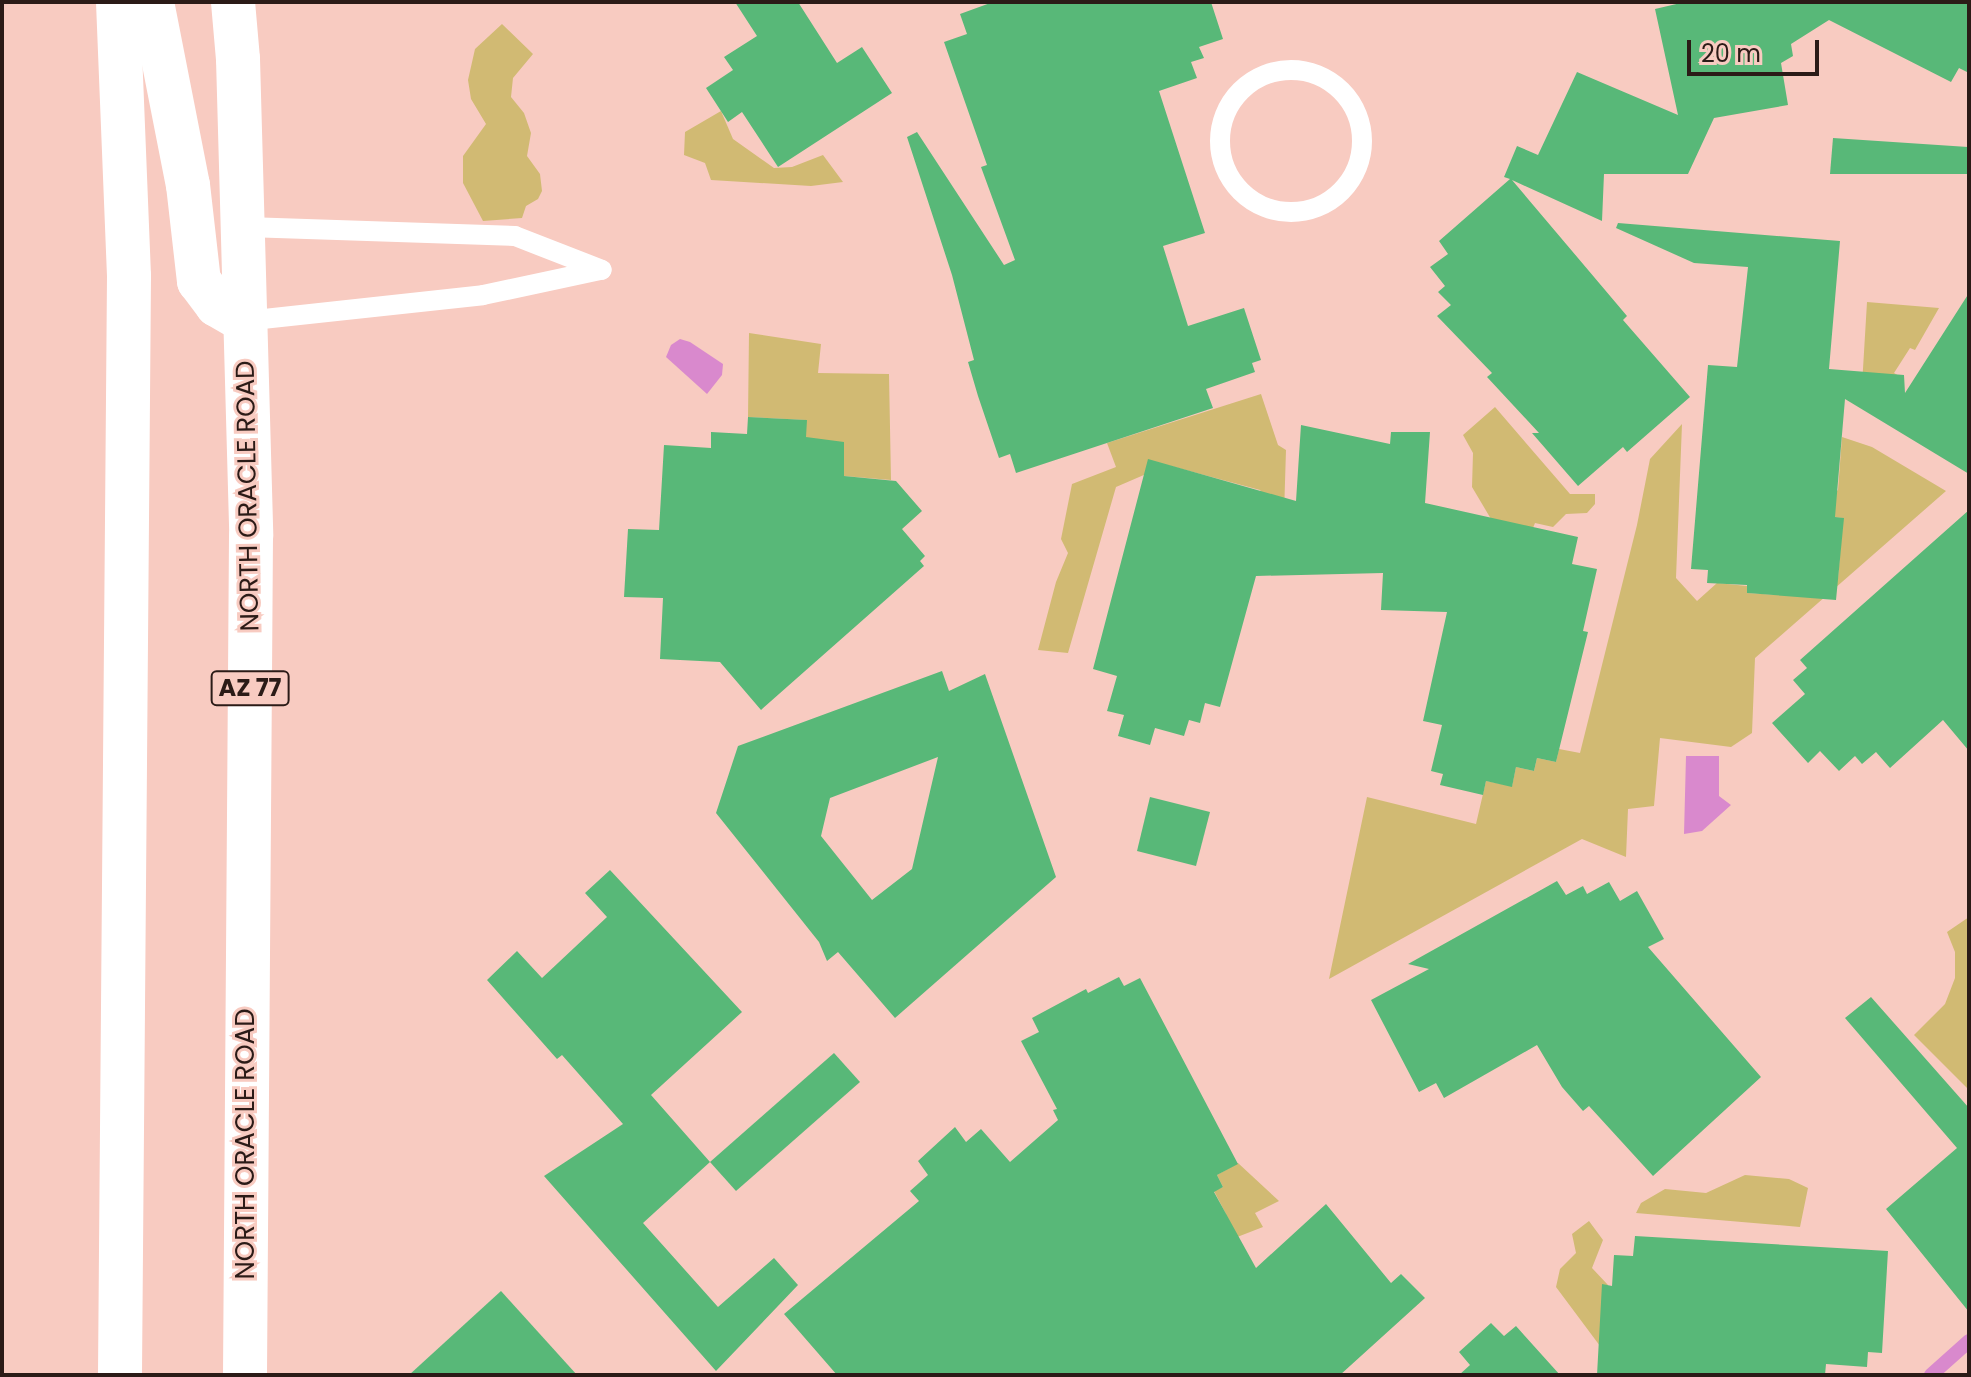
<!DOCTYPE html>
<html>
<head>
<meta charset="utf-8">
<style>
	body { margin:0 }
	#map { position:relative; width:1971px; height:1377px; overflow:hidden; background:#f8cbc1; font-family:Poppins,sans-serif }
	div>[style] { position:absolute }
	.green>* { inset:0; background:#d1ba73 }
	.water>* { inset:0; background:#d989cd }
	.stream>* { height:14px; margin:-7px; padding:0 7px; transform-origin:7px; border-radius:7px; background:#d989cd }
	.building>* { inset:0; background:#58b878 }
	.service>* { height:20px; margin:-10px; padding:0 10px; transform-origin:10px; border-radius:10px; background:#fff }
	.service>.ring { margin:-10px; padding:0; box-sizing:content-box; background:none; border:20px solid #fff; border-radius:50% }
	.trunk>* { height:44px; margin:-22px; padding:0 22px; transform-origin:22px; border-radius:22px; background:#fff }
	span { translate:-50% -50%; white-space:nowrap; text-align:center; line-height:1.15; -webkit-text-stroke:6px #f8cbc1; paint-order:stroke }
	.shield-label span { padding:2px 6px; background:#f8cbc1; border:2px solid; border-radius:6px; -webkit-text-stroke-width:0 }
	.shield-label { font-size:24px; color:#2b1b17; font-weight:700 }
	.street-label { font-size:26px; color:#2b1b17 }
	.frame { position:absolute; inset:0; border:4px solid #2b1b17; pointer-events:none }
	.scale { position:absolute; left:1687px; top:40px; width:132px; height:36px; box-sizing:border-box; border:4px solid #2b1b17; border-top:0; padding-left:10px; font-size:24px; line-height:28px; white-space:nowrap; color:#2b1b17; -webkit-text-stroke:6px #f8cbc1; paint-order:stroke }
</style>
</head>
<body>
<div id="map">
	<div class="green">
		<i style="clip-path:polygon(502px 24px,533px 54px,513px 78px,511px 97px,524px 113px,531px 133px,527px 156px,540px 174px,542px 191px,538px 199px,526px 206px,522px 218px,483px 221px,463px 183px,463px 156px,486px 124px,471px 99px,468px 80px,475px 49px)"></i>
		<i style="clip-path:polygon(721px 111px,733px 139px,774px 168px,792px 167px,823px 155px,843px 182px,811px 186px,711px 180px,705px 163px,684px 155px,685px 132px)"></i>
		<i style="clip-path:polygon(1867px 302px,1939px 308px,1915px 350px,1910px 348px,1894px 373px,1899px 376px,1861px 402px)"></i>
		<i style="clip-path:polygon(749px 333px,821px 344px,818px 373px,889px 374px,891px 480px,844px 476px,806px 437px,806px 420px,748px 417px)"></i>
		<i style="clip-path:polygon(1261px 394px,1278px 445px,1286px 450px,1284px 515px,1272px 507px,1260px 490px,1167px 465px,1116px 487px,1068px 653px,1038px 650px,1056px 582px,1068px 553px,1061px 539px,1072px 484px,1116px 467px,1107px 443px)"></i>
		<i style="clip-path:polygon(1495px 407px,1570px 494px,1595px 494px,1595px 504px,1587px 513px,1566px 514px,1553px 527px,1535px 523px,1533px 528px,1491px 519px,1472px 487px,1473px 453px,1463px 435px)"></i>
		<i style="clip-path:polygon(1682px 424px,1676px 578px,1697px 601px,1717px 583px,1747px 586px,1747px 593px,1777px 595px,1838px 578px,1843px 518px,1811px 515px,1838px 490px,1842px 437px,1872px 447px,1946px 491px,1755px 658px,1752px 733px,1731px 747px,1660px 738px,1654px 806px,1628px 809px,1626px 857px,1582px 839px,1329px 979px,1367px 797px,1476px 824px,1486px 781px,1512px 786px,1516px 767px,1534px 771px,1537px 758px,1556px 762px,1559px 749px,1580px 753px,1637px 525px,1650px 459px)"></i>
		<i style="clip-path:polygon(1969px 917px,1969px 1090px,1914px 1035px,1945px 1004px,1955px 978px,1955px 952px,1947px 932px)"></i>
		<i style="clip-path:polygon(1238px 1163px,1279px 1201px,1255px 1213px,1263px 1227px,1214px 1246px,1203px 1226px,1226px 1214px,1214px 1191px,1223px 1187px,1217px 1175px)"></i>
		<i style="clip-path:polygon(1745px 1175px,1789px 1179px,1808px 1188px,1800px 1227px,1636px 1213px,1641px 1203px,1665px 1189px,1706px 1193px)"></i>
		<i style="clip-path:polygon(1589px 1221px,1603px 1240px,1592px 1268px,1608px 1285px,1600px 1346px,1556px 1287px,1560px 1269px,1576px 1253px,1572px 1234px)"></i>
	</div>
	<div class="water">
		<i style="clip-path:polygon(680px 339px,690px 342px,723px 364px,722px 375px,707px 394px,666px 357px,671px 345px)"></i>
		<i style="clip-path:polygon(1686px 756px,1719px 756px,1719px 796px,1731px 805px,1702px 831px,1684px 834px)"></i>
	</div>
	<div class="stream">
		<i style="left:1931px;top:1375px;width:51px;rotate:-41.8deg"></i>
	</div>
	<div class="building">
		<i style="clip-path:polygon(735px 2px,798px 2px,837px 63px,862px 47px,892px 93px,778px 167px,742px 112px,728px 122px,706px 88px,733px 70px,724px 57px,757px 36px)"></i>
		<i style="clip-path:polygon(993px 2px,1211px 2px,1223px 39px,1199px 47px,1204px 58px,1191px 62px,1197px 78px,1159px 91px,1205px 233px,1163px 246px,1188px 326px,1244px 308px,1261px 360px,1252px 363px,1255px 372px,1206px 389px,1213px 408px,1016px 473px,1010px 454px,999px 458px,978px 396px,968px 362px,974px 360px,952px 275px,907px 137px,917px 132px,1004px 265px,1015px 260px,981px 167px,987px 165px,944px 42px,967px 34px,960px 14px)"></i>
		<i style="clip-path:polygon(1685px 2px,1969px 2px,1969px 73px,1959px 68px,1951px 82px,1829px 20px,1791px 44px,1793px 56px,1781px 63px,1788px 105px,1714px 118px,1688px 174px,1604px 174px,1602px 221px,1512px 180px,1627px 316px,1623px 320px,1690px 397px,1627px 452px,1623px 447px,1578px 486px,1532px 433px,1539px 433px,1487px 377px,1492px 373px,1437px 316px,1451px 305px,1438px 292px,1445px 286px,1430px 267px,1448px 254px,1439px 241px,1510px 179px,1504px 177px,1517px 146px,1538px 155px,1577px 72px,1678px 115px,1655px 9px)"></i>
		<i style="clip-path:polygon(1833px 138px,1968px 147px,1967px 174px,1830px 174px)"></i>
		<i style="clip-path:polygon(1618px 223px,1840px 241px,1829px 369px,1904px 375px,1905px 393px,1969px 293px,1969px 474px,1845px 399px,1835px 517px,1844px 518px,1836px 600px,1747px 593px,1747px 585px,1707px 583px,1708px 570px,1691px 569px,1708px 365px,1737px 367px,1748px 267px,1694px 263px,1616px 228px)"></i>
		<i style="clip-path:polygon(748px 417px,807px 420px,806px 437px,844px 442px,844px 476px,896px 481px,922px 511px,902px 529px,925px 556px,920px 561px,924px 566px,761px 710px,720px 662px,660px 659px,663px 598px,624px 597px,628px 529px,659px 530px,664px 445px,711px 448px,711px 432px,747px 434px)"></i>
		<i style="clip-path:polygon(1301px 425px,1390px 444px,1391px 432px,1430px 432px,1425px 503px,1578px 537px,1572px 564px,1597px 569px,1583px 631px,1588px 632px,1556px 762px,1537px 758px,1534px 771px,1516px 767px,1512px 787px,1486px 781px,1483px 795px,1440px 785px,1443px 774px,1431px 771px,1442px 725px,1423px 721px,1447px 612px,1381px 610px,1383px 573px,1256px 576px,1220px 707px,1205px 703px,1200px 723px,1189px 720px,1184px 736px,1155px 728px,1150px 745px,1118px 736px,1124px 715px,1107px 711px,1117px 676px,1093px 669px,1148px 459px,1296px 501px)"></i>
		<i style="clip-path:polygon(1969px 510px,1969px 751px,1943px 720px,1890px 768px,1876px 752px,1862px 764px,1855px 756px,1839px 771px,1820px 751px,1808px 763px,1772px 723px,1805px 694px,1793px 680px,1807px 668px,1800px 660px)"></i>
		<i style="clip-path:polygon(evenodd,942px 671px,949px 691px,985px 674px,1056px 877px,895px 1018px,838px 952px,827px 961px,819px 942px,716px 813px,738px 746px,942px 671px,938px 757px,912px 869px,872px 900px,821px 836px,830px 798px,938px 757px)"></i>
		<i style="clip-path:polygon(1150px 797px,1210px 812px,1196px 866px,1137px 851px)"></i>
		<i style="clip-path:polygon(610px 870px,742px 1012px,651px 1095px,710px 1162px,643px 1223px,718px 1307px,774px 1258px,798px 1285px,716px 1371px,544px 1176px,623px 1124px,562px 1055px,557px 1059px,487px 980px,517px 951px,542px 978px,607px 917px,585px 893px)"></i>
		<i style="clip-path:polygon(1557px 881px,1566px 895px,1583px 886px,1587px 894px,1609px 882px,1620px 901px,1637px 891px,1664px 939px,1648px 947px,1761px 1077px,1653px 1176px,1589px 1106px,1583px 1111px,1562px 1087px,1537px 1045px,1444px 1098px,1436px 1083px,1419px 1092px,1371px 1000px,1429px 969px,1408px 964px)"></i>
		<i style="clip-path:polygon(1119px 977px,1124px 986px,1140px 978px,1238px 1164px,1217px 1175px,1223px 1187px,1214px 1192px,1256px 1268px,1326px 1204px,1391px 1283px,1401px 1274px,1425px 1298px,1340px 1375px,837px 1375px,784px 1314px,919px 1201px,910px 1191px,928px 1175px,918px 1161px,955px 1127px,966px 1142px,981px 1129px,1010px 1162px,1058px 1120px,1053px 1110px,1057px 1109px,1021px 1041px,1039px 1032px,1032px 1018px,1086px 989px,1088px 993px)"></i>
		<i style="clip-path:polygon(1871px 997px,1969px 1108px,1969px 1312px,1886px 1209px,1957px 1148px,1845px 1018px)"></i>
		<i style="clip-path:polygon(834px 1053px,860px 1082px,736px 1191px,710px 1162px)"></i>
		<i style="clip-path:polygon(1635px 1236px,1888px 1251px,1882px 1353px,1868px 1352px,1867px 1367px,1826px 1364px,1825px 1375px,1597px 1375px,1602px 1284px,1612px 1286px,1614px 1255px,1633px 1256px)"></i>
		<i style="clip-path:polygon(501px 1291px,577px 1375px,409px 1375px)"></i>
		<i style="clip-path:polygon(1491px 1323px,1504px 1336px,1516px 1326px,1560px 1375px,1459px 1375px,1470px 1365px,1459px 1352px)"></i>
	</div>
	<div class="service">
		<i class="ring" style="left:1220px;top:70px;width:122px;height:122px"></i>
		<i style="left:243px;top:227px;width:272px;rotate:1.9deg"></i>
		<i style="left:515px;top:236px;width:93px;rotate:21.3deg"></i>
		<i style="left:245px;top:321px;width:239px;rotate:-6.2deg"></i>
		<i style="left:483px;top:295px;width:121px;rotate:-12deg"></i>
	</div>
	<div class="trunk">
		<i style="left:118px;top:2px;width:274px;rotate:87.7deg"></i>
		<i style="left:129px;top:276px;width:1099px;rotate:90.47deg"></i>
		<i style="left:152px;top:2px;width:187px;rotate:78.9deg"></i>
		<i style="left:188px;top:185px;width:97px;rotate:83.5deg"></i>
		<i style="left:199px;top:281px;width:30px;rotate:53deg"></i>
		<i style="left:217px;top:305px;width:32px;rotate:30deg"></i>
		<i style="left:233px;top:2px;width:57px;rotate:85deg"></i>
		<i style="left:238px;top:59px;width:477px;rotate:88.4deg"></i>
		<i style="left:251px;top:536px;width:839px;rotate:90.41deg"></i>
	</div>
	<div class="shield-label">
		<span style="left:250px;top:688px">AZ 77</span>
	</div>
	<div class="street-label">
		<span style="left:248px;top:496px;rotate:-91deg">NORTH ORACLE ROAD</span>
		<span style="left:246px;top:1144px;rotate:-90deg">NORTH ORACLE ROAD</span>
	</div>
	<div class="frame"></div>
	<div class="scale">20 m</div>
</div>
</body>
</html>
